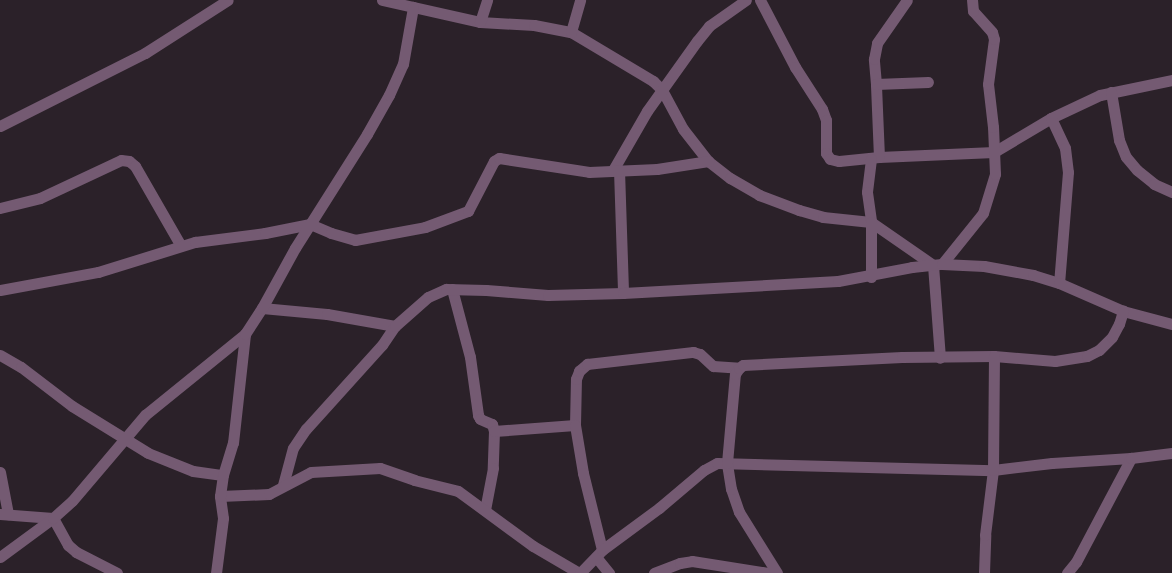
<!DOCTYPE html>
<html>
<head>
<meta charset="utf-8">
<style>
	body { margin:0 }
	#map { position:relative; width:1172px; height:573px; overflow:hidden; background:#2b2129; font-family:"Fira Sans Condensed",sans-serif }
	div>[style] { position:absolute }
	.minor>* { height:11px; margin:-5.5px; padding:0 5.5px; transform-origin:5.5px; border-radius:5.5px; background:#745a72 }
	span { translate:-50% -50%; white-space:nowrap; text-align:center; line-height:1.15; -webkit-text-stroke:5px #2b2129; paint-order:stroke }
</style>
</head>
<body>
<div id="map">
	<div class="minor">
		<i style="left:382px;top:0;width:100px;rotate:12.7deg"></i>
		<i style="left:480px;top:22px;width:54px;rotate:3.2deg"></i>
		<i style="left:534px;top:25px;width:38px;rotate:11deg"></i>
		<i style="left:571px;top:32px;width:96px;rotate:30.9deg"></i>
		<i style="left:653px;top:81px;width:13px;rotate:45deg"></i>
		<i style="left:662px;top:90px;width:44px;rotate:61.7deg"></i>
		<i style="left:683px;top:129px;width:41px;rotate:52deg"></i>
		<i style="left:708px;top:161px;width:28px;rotate:38deg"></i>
		<i style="left:730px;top:178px;width:34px;rotate:30deg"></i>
		<i style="left:759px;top:195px;width:43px;rotate:20.6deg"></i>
		<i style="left:799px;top:210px;width:25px;rotate:16deg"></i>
		<i style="left:823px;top:217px;width:48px;rotate:5.9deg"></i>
		<i style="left:871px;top:222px;width:75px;rotate:34.7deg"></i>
		<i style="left:933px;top:265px;width:93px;rotate:85.7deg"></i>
		<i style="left:760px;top:0;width:76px;rotate:62.4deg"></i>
		<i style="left:795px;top:67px;width:50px;rotate:57.3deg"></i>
		<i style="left:822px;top:109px;width:12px;rotate:70deg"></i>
		<i style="left:826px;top:120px;width:33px;rotate:90deg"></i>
		<i style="left:826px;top:153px;width:7px;rotate:56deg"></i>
		<i style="left:830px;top:159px;width:9px;rotate:13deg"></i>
		<i style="left:839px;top:161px;width:40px;rotate:-5.7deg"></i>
		<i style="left:879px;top:157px;width:115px;rotate:-2.5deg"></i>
		<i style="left:994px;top:152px;width:66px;rotate:-30.8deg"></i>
		<i style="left:1051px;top:118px;width:54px;rotate:-25.1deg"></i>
		<i style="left:1100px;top:95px;width:74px;rotate:-11.8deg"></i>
		<i style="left:480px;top:22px;width:23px;rotate:-72deg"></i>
		<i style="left:571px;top:32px;width:33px;rotate:-74deg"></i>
		<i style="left:876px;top:84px;width:25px;rotate:-95deg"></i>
		<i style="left:874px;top:59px;width:16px;rotate:-79deg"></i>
		<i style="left:877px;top:43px;width:52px;rotate:-55.1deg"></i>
		<i style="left:1111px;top:92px;width:49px;rotate:80.5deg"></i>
		<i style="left:1119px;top:140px;width:18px;rotate:68deg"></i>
		<i style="left:1126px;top:157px;width:17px;rotate:50deg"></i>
		<i style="left:1137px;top:170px;width:22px;rotate:39deg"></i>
		<i style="left:1154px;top:184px;width:20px;rotate:24deg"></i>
		<i style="left:1051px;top:118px;width:33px;rotate:65deg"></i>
		<i style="left:1065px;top:148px;width:24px;rotate:83deg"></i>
		<i style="left:1068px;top:172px;width:111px;rotate:94.6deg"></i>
		<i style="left:0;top:126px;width:162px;rotate:-26.7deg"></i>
		<i style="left:145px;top:53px;width:98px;rotate:-32.6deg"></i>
		<i style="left:879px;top:157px;width:73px;rotate:-92.4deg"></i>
		<i style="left:876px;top:84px;width:52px;rotate:-2.2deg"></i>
		<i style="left:871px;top:159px;width:33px;rotate:97deg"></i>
		<i style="left:867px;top:192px;width:30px;rotate:82deg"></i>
		<i style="left:871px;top:222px;width:55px;rotate:90deg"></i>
		<i style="left:613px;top:170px;width:68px;rotate:-60deg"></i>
		<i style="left:647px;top:111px;width:86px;rotate:-54.5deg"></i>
		<i style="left:697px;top:41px;width:19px;rotate:-51deg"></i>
		<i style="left:709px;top:26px;width:45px;rotate:-35.1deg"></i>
		<i style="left:619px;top:170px;width:123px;rotate:88.1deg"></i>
		<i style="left:0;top:208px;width:41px;rotate:-14deg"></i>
		<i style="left:40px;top:198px;width:89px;rotate:-25.1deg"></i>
		<i style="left:121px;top:160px;width:8px;rotate:7deg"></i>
		<i style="left:129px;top:161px;width:8px;rotate:40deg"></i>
		<i style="left:135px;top:166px;width:92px;rotate:60.1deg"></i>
		<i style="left:942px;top:264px;width:65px;rotate:-51.2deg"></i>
		<i style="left:983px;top:213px;width:41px;rotate:-72.9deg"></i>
		<i style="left:995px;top:174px;width:47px;rotate:-92.4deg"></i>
		<i style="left:993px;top:127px;width:43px;rotate:-96.6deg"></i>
		<i style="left:988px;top:84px;width:45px;rotate:-82.4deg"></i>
		<i style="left:994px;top:39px;width:7px;rotate:-106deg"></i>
		<i style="left:992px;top:32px;width:28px;rotate:-132deg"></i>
		<i style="left:973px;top:11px;width:11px;rotate:-95deg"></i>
		<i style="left:452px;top:289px;width:70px;rotate:75.2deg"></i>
		<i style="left:470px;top:357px;width:59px;rotate:82.1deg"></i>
		<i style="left:478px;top:415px;width:4px;rotate:63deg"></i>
		<i style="left:480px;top:419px;width:13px;rotate:23deg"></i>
		<i style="left:492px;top:424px;width:7px;rotate:74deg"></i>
		<i style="left:494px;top:431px;width:37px;rotate:92deg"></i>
		<i style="left:493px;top:468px;width:43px;rotate:100.8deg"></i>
		<i style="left:0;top:290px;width:100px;rotate:-10.4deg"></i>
		<i style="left:98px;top:272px;width:102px;rotate:-17.2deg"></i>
		<i style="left:195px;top:242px;width:71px;rotate:-7.3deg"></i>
		<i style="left:265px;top:233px;width:46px;rotate:-11.3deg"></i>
		<i style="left:310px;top:224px;width:23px;rotate:23deg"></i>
		<i style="left:331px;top:233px;width:25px;rotate:16deg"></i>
		<i style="left:355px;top:240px;width:71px;rotate:-10.5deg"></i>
		<i style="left:425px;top:227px;width:46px;rotate:-20.4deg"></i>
		<i style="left:468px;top:211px;width:56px;rotate:-62.5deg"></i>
		<i style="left:494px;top:161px;width:6px;rotate:-31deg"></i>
		<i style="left:499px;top:158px;width:91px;rotate:8.8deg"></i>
		<i style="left:589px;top:172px;width:68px;rotate:-2.5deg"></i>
		<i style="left:657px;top:169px;width:52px;rotate:-8.9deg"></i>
		<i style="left:262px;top:308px;width:65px;rotate:5.3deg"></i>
		<i style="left:327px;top:314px;width:69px;rotate:10deg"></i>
		<i style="left:0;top:355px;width:24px;rotate:30deg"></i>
		<i style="left:21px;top:367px;width:64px;rotate:37.4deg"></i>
		<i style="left:72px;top:406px;width:89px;rotate:31.7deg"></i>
		<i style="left:148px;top:453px;width:48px;rotate:21.8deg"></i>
		<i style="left:193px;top:471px;width:30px;rotate:8deg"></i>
		<i style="left:575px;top:425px;width:46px;rotate:-88.8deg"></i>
		<i style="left:576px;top:379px;width:9px;rotate:-69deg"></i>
		<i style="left:579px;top:371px;width:11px;rotate:-41deg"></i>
		<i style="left:587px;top:364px;width:107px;rotate:-6.5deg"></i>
		<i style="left:693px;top:352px;width:7px;rotate:16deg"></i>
		<i style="left:700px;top:354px;width:18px;rotate:43deg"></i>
		<i style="left:713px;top:366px;width:26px;rotate:4deg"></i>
		<i style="left:494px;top:431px;width:81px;rotate:-4.2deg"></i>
		<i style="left:575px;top:425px;width:49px;rotate:80.5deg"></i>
		<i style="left:583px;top:473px;width:79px;rotate:76.1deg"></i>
		<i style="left:0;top:472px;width:43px;rotate:79.2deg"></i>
		<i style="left:283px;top:485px;width:38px;rotate:-75deg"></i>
		<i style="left:293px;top:448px;width:23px;rotate:-56deg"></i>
		<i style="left:306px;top:429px;width:113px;rotate:-47.9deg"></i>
		<i style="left:382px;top:345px;width:23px;rotate:-56deg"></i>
		<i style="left:395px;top:326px;width:44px;rotate:-41.3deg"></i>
		<i style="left:428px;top:297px;width:20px;rotate:-24deg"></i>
		<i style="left:446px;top:289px;width:40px;rotate:1.4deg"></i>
		<i style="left:486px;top:290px;width:62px;rotate:4.6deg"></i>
		<i style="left:548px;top:295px;width:75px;rotate:-1.5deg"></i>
		<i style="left:623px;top:293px;width:215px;rotate:-3.2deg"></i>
		<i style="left:838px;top:281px;width:75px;rotate:-10.7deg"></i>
		<i style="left:912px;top:267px;width:30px;rotate:-6deg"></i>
		<i style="left:942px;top:264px;width:42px;rotate:2.7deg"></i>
		<i style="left:984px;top:266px;width:50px;rotate:10.4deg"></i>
		<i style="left:1033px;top:275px;width:27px;rotate:17deg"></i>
		<i style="left:1059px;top:283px;width:70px;rotate:23.6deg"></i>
		<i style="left:1123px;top:311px;width:51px;rotate:14.9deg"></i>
		<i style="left:220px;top:496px;width:49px;rotate:-2.3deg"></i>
		<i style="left:269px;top:494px;width:47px;rotate:-27.6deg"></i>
		<i style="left:311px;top:472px;width:69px;rotate:-3.3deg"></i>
		<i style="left:380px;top:468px;width:36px;rotate:19deg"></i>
		<i style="left:414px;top:480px;width:45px;rotate:14deg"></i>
		<i style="left:458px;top:491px;width:93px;rotate:36.3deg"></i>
		<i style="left:533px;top:546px;width:53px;rotate:30.4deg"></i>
		<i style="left:0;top:514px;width:53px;rotate:4.3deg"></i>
		<i style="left:53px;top:518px;width:31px;rotate:61deg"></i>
		<i style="left:68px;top:545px;width:11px;rotate:41deg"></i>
		<i style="left:76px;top:552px;width:46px;rotate:27.1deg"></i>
		<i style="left:0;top:557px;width:66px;rotate:-36.3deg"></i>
		<i style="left:53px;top:518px;width:25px;rotate:-42deg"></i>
		<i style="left:72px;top:501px;width:113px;rotate:-49.7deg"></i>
		<i style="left:145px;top:415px;width:129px;rotate:-39deg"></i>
		<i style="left:596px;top:557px;width:21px;rotate:51deg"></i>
		<i style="left:216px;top:573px;width:55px;rotate:-82.7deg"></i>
		<i style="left:223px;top:518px;width:22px;rotate:-98deg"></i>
		<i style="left:220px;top:496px;width:21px;rotate:-82deg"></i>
		<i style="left:223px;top:475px;width:34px;rotate:-73deg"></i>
		<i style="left:233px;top:443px;width:110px;rotate:-83.7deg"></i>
		<i style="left:245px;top:334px;width:31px;rotate:-57deg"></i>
		<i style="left:262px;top:308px;width:68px;rotate:-61.2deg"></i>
		<i style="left:295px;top:248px;width:135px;rotate:-57.7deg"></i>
		<i style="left:367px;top:134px;width:45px;rotate:-60.6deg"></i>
		<i style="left:389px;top:95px;width:34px;rotate:-66deg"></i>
		<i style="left:403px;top:64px;width:58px;rotate:-80deg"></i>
		<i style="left:580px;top:573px;width:32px;rotate:-46deg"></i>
		<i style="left:602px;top:550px;width:71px;rotate:-36.4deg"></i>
		<i style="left:659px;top:508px;width:59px;rotate:-40.2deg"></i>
		<i style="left:704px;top:470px;width:15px;rotate:-28deg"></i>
		<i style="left:717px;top:463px;width:276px;rotate:1.5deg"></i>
		<i style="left:993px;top:470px;width:59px;rotate:-6.8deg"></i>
		<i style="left:1052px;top:463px;width:79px;rotate:-3.6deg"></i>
		<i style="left:654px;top:573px;width:28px;rotate:-21deg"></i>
		<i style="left:680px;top:563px;width:12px;rotate:-9deg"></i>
		<i style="left:692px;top:561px;width:78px;rotate:8.9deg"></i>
		<i style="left:777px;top:573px;width:72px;rotate:-121.9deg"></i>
		<i style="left:739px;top:512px;width:24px;rotate:-109deg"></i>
		<i style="left:731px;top:489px;width:26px;rotate:-99deg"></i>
		<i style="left:727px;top:463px;width:89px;rotate:-84.9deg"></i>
		<i style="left:735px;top:374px;width:7px;rotate:-56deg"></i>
		<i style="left:739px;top:368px;width:5px;rotate:-37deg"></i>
		<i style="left:743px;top:365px;width:159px;rotate:-2.9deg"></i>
		<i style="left:902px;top:357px;width:92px;rotate:-0.6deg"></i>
		<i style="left:994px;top:356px;width:61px;rotate:4.7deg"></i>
		<i style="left:1055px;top:361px;width:32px;rotate:-9deg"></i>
		<i style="left:1087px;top:356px;width:13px;rotate:-27deg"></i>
		<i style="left:1099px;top:350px;width:18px;rotate:-45deg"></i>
		<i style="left:1112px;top:337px;width:15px;rotate:-62deg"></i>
		<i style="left:1119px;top:324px;width:14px;rotate:-73deg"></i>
		<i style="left:984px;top:573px;width:38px;rotate:-88deg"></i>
		<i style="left:985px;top:535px;width:65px;rotate:-83deg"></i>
		<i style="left:993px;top:470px;width:114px;rotate:-89.5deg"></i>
		<i style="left:1067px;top:573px;width:14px;rotate:-51deg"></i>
		<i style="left:1076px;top:562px;width:118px;rotate:-62.1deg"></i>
		<i style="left:1131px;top:458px;width:41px;rotate:-7deg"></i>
	</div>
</div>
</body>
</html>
